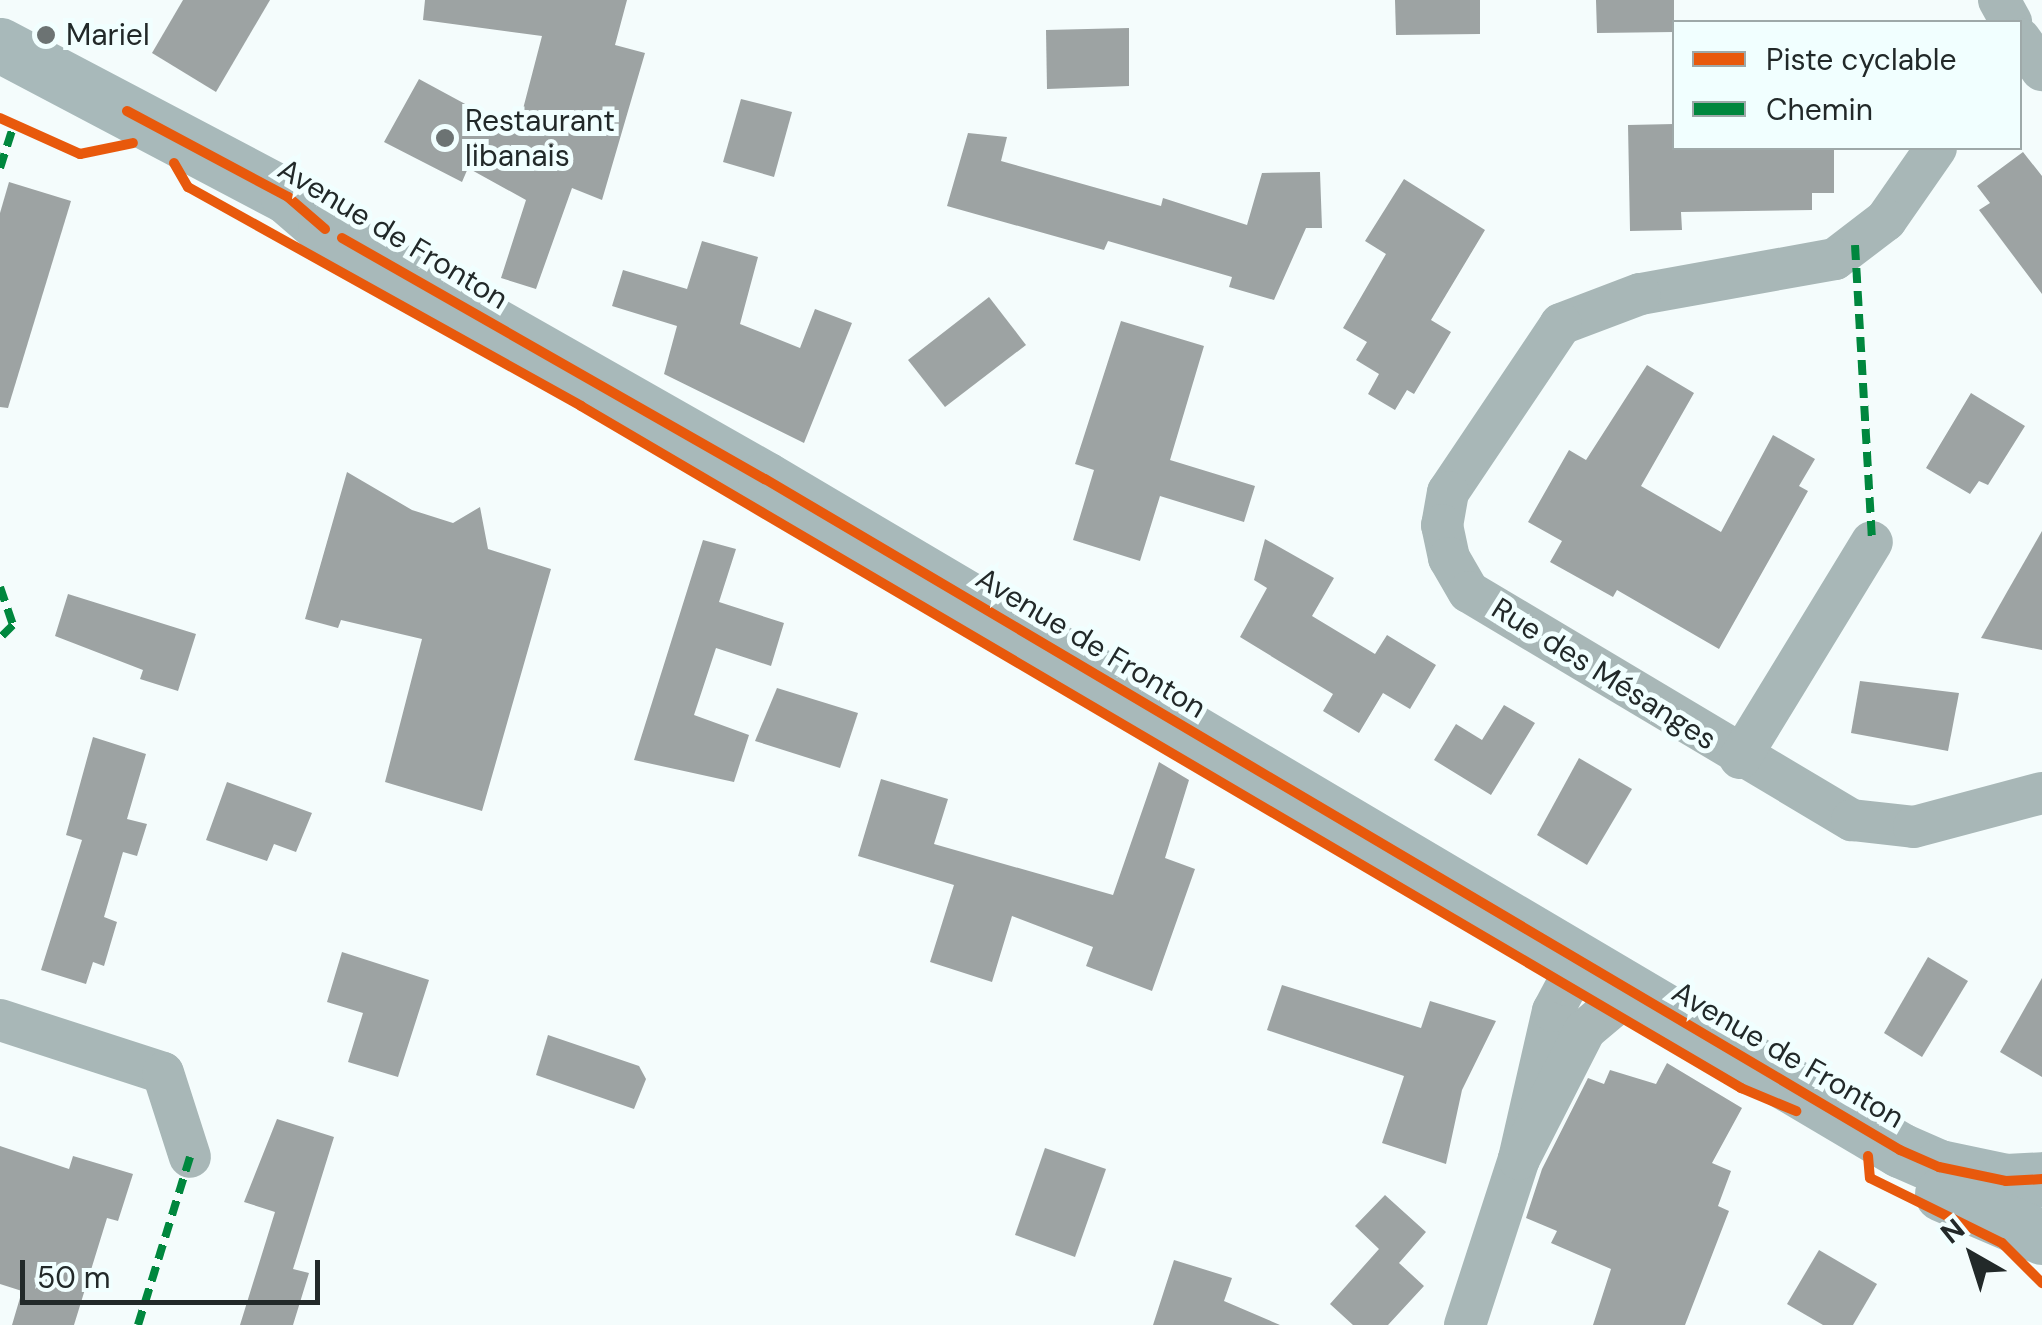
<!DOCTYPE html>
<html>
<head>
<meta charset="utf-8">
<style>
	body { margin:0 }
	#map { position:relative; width:2042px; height:1325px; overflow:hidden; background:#f4fcfc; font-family:"DM Sans",sans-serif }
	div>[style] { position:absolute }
	.building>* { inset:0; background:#9da3a3 }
	.minor>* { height:42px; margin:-21px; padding:0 21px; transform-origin:21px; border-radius:21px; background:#a8b7b7 }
	.major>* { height:55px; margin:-27.5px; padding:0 27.5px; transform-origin:27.5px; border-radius:27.5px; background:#a8b9ba }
	.quiet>* { height:8px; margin-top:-4px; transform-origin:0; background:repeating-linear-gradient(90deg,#00873e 0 15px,transparent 0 23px) }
	.cycleway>* { height:10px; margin:-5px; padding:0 5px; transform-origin:5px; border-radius:5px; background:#e8590c }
	.dots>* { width:28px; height:28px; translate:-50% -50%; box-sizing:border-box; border:5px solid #f1ffff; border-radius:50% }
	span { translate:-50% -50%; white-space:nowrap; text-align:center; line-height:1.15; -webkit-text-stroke:10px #f1ffff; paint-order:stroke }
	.poi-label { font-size:30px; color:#222929 }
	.left { translate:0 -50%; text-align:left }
	.street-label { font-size:30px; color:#222929 }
	.legend { position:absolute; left:1672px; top:20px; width:350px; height:130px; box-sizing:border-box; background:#f1ffff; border:2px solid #9ea9a9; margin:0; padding:12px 18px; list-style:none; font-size:30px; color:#222929 }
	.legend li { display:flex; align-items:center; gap:20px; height:50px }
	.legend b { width:50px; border:2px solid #9ea9a9 }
	.north { position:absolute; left:1922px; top:1205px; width:100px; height:100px; -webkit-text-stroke:8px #f1ffff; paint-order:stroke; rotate:321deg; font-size:28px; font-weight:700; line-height:40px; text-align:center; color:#222929 }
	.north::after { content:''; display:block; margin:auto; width:35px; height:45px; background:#222929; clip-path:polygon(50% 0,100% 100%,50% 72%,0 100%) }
	.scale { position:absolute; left:20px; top:1260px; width:300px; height:45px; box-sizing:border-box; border:5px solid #222929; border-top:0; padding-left:12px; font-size:30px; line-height:35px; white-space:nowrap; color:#222929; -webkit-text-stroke:8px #f1ffff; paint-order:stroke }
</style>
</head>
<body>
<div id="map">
	<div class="building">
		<i style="clip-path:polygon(183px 0,270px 0,216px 92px,152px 53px)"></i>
		<i style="clip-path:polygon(425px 0,627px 0,615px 45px,645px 53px,602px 200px,572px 188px,536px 289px,501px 278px,526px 200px,468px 168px,462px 182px,384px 142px,419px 79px,517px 132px,542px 36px,423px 20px)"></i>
		<i style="clip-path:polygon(1395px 0,1480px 0,1480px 34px,1396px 35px)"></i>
		<i style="clip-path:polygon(1596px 0,1674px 0,1674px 32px,1597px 33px)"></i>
		<i style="clip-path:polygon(1129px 28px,1129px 86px,1047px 89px,1046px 30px)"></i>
		<i style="clip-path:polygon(741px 99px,792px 112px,774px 177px,723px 162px)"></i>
		<i style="clip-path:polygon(1674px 124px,1674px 148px,1834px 149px,1834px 193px,1812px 193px,1812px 210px,1681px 212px,1682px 230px,1630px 231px,1628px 125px)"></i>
		<i style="clip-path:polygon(968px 133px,1007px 137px,1001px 161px,1161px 206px,1163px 198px,1247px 225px,1262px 173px,1320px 172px,1322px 228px,1306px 228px,1274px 300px,1229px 287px,1232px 277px,1108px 241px,1104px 250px,947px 206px)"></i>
		<i style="clip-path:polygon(2023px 152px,2042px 176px,2042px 294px,1979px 210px,1990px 203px,1977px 186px)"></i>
		<i style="clip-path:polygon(1404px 179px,1485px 230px,1431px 320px,1451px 332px,1414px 394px,1407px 390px,1395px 410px,1368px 394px,1379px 374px,1356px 360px,1367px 342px,1343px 328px,1386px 254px,1365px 241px)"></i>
		<i style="clip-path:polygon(9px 182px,71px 201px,8px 408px,0 407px,0 213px)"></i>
		<i style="clip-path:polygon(702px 241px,758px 257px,740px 324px,800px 348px,815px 309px,852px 323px,804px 443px,664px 374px,677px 326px,612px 306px,623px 270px,687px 289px)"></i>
		<i style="clip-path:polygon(989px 297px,1026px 345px,945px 407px,908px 360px)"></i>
		<i style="clip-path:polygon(1121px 321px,1204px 346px,1170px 460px,1255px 486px,1244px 522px,1160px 496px,1140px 561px,1073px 540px,1094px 470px,1075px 464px)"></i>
		<i style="clip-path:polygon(1647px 365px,1694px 393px,1641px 486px,1721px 532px,1773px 435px,1815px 459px,1799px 486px,1808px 491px,1719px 649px,1617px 590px,1613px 597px,1550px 562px,1562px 541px,1528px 522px,1569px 450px,1586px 460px)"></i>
		<i style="clip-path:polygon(1971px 393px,2025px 426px,1988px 485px,1979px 481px,1970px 494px,1926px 468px)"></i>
		<i style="clip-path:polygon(347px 472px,412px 510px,453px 523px,480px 507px,488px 549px,551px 569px,482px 811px,385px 782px,422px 639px,341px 620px,338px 628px,305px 619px)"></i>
		<i style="clip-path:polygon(2042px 531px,2042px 650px,1981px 638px,2007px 592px)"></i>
		<i style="clip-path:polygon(1265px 539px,1334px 578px,1312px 616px,1375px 654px,1387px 635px,1436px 665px,1410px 709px,1383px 693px,1359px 733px,1323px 711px,1333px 694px,1240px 637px,1267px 588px,1254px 580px)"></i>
		<i style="clip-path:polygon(703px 540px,736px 549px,719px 602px,784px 623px,771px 666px,716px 648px,694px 715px,749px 735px,734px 782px,634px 760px)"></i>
		<i style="clip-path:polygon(68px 594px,196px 634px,178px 691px,140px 679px,143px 670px,55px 636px)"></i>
		<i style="clip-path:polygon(1860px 681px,1959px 693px,1948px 751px,1851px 733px)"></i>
		<i style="clip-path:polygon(777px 688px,858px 713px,840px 768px,755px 741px)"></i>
		<i style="clip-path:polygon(1504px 705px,1535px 723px,1491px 795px,1434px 760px,1456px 724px,1482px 740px)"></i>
		<i style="clip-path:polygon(93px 737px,146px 754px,127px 819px,147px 824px,137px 856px,123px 852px,104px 917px,117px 922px,104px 966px,93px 962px,86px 984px,41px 970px,82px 840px,66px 835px)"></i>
		<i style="clip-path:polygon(1579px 758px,1632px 789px,1587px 865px,1537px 835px)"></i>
		<i style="clip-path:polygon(1159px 762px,1189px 780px,1165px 858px,1195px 869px,1152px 991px,1086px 966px,1093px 947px,1012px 916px,992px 982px,930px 962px,954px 885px,858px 856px,881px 779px,948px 799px,934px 844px,1113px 895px)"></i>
		<i style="clip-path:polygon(227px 782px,312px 813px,296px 852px,274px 844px,267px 861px,206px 840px)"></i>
		<i style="clip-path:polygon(342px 952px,429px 980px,398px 1077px,348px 1062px,363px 1013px,327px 1002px)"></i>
		<i style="clip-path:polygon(1928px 957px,1968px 981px,1922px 1057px,1884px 1033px)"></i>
		<i style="clip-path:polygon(2042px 978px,2042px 1077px,2000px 1052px)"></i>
		<i style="clip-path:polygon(1282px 985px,1421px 1028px,1430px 1001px,1496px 1021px,1462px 1090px,1446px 1164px,1382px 1143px,1404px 1076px,1267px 1030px)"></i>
		<i style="clip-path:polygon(548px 1035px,639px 1066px,646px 1079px,634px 1109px,536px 1075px)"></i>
		<i style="clip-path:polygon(1667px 1063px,1742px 1108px,1712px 1163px,1731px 1171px,1718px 1206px,1729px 1211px,1685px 1325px,1593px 1325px,1611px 1269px,1551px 1243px,1557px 1231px,1526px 1218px,1542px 1169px,1588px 1078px,1604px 1084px,1610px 1070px,1656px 1084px)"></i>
		<i style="clip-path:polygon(277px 1119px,334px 1137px,293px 1269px,309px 1273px,293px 1325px,240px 1325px,275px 1212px,244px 1202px)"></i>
		<i style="clip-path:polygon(0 1146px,69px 1169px,73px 1156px,133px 1174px,118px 1221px,107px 1218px,74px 1325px,12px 1325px,22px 1291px,0 1284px)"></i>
		<i style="clip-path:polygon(1045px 1148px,1106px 1169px,1075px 1257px,1015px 1235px)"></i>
		<i style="clip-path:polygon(1385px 1195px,1426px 1232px,1399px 1263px,1424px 1286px,1388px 1325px,1353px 1325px,1330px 1304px,1379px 1249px,1355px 1226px)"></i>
		<i style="clip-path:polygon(1819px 1250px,1877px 1284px,1853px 1325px,1823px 1325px,1787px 1304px)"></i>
		<i style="clip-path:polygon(1174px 1260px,1232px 1278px,1224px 1301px,1280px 1325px,1153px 1325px)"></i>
	</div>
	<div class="minor">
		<i style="left:1999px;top:0;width:25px;rotate:61deg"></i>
		<i style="left:2020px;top:39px;width:38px;rotate:55deg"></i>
		<i style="left:1936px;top:148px;width:88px;rotate:124.8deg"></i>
		<i style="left:1886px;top:220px;width:64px;rotate:142.6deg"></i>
		<i style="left:1835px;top:259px;width:198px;rotate:169.8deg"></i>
		<i style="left:1640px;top:294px;width:85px;rotate:159.2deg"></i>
		<i style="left:1561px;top:324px;width:202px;rotate:123.9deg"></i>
		<i style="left:1448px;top:492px;width:34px;rotate:100deg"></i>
		<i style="left:1442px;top:525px;width:34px;rotate:78deg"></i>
		<i style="left:1449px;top:558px;width:39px;rotate:60deg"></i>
		<i style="left:1469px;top:592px;width:446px;rotate:30.8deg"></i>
		<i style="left:1852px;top:820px;width:62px;rotate:6.4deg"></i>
		<i style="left:1914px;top:827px;width:132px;rotate:-14.9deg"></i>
		<i style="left:1740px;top:758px;width:253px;rotate:-58.6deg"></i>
		<i style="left:0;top:1020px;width:171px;rotate:18deg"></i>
		<i style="left:163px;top:1073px;width:88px;rotate:72.2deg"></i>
		<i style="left:1465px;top:1325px;width:175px;rotate:-72deg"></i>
		<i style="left:1519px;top:1159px;width:152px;rotate:-77.1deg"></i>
		<i style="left:1553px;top:1011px;width:30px;rotate:-62deg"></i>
		<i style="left:1567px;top:985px;width:32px;rotate:-26deg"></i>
		<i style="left:1596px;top:971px;width:40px;rotate:69.8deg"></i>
		<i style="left:1610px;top:1009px;width:33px;rotate:140deg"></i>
		<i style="left:1585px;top:1030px;width:145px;rotate:117.1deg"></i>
	</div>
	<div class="major">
		<i style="left:0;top:45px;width:326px;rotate:27.8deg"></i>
		<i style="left:288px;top:197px;width:49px;rotate:40.9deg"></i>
		<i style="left:325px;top:229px;width:506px;rotate:29.6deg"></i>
		<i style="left:765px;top:479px;width:1319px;rotate:30.59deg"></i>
		<i style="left:1900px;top:1150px;width:43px;rotate:23.6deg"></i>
		<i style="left:1939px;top:1167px;width:68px;rotate:11.8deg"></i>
		<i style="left:2006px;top:1181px;width:36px;rotate:-3deg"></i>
		<i style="left:1942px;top:1194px;width:109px;rotate:23.3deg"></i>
	</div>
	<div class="quiet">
		<i style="left:0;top:168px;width:46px;rotate:-72.3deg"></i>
		<i style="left:1855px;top:245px;width:297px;rotate:86.7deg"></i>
		<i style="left:0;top:587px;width:40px;rotate:71.1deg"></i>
		<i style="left:13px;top:625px;width:18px;rotate:135deg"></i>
		<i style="left:138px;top:1325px;width:176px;rotate:-72.8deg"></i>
	</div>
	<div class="cycleway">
		<i style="left:127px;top:111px;width:183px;rotate:28.1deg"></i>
		<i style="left:288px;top:197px;width:49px;rotate:40.9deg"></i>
		<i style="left:0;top:118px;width:88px;rotate:24.2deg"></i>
		<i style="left:80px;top:154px;width:54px;rotate:-11.7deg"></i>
		<i style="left:174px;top:163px;width:28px;rotate:60deg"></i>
		<i style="left:188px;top:187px;width:450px;rotate:29.1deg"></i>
		<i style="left:581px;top:406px;width:1346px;rotate:30.45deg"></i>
		<i style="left:1741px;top:1088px;width:60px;rotate:22.7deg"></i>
		<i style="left:342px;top:238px;width:487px;rotate:29.7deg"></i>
		<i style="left:765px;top:479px;width:1319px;rotate:30.59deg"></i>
		<i style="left:1900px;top:1150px;width:43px;rotate:23.6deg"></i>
		<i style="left:1939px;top:1167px;width:68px;rotate:11.8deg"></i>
		<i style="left:2006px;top:1181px;width:36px;rotate:-3deg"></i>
		<i style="left:1868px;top:1156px;width:22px;rotate:85deg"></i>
		<i style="left:1870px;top:1178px;width:147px;rotate:26.2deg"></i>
		<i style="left:2002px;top:1243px;width:57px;rotate:45deg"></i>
	</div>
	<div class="dots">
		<i style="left:46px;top:35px;background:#6c7373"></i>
		<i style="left:445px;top:138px;background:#6c7373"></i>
	</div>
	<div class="poi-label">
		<span class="left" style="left:66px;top:35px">Mariel</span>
		<span class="left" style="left:465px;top:138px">Restaurant<br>libanais</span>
	</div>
	<div class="street-label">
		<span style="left:393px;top:234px;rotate:31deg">Avenue de Fronton</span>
		<span style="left:1091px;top:643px;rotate:31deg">Avenue de Fronton</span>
		<span style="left:1604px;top:674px;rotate:32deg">Rue des Mésanges</span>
		<span style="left:1788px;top:1055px;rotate:30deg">Avenue de Fronton</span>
	</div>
	<ul class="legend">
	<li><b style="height:12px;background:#e8590c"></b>Piste cyclable</li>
	<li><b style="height:12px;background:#00873e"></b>Chemin</li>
	</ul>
	<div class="north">N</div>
	<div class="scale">50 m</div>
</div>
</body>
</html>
